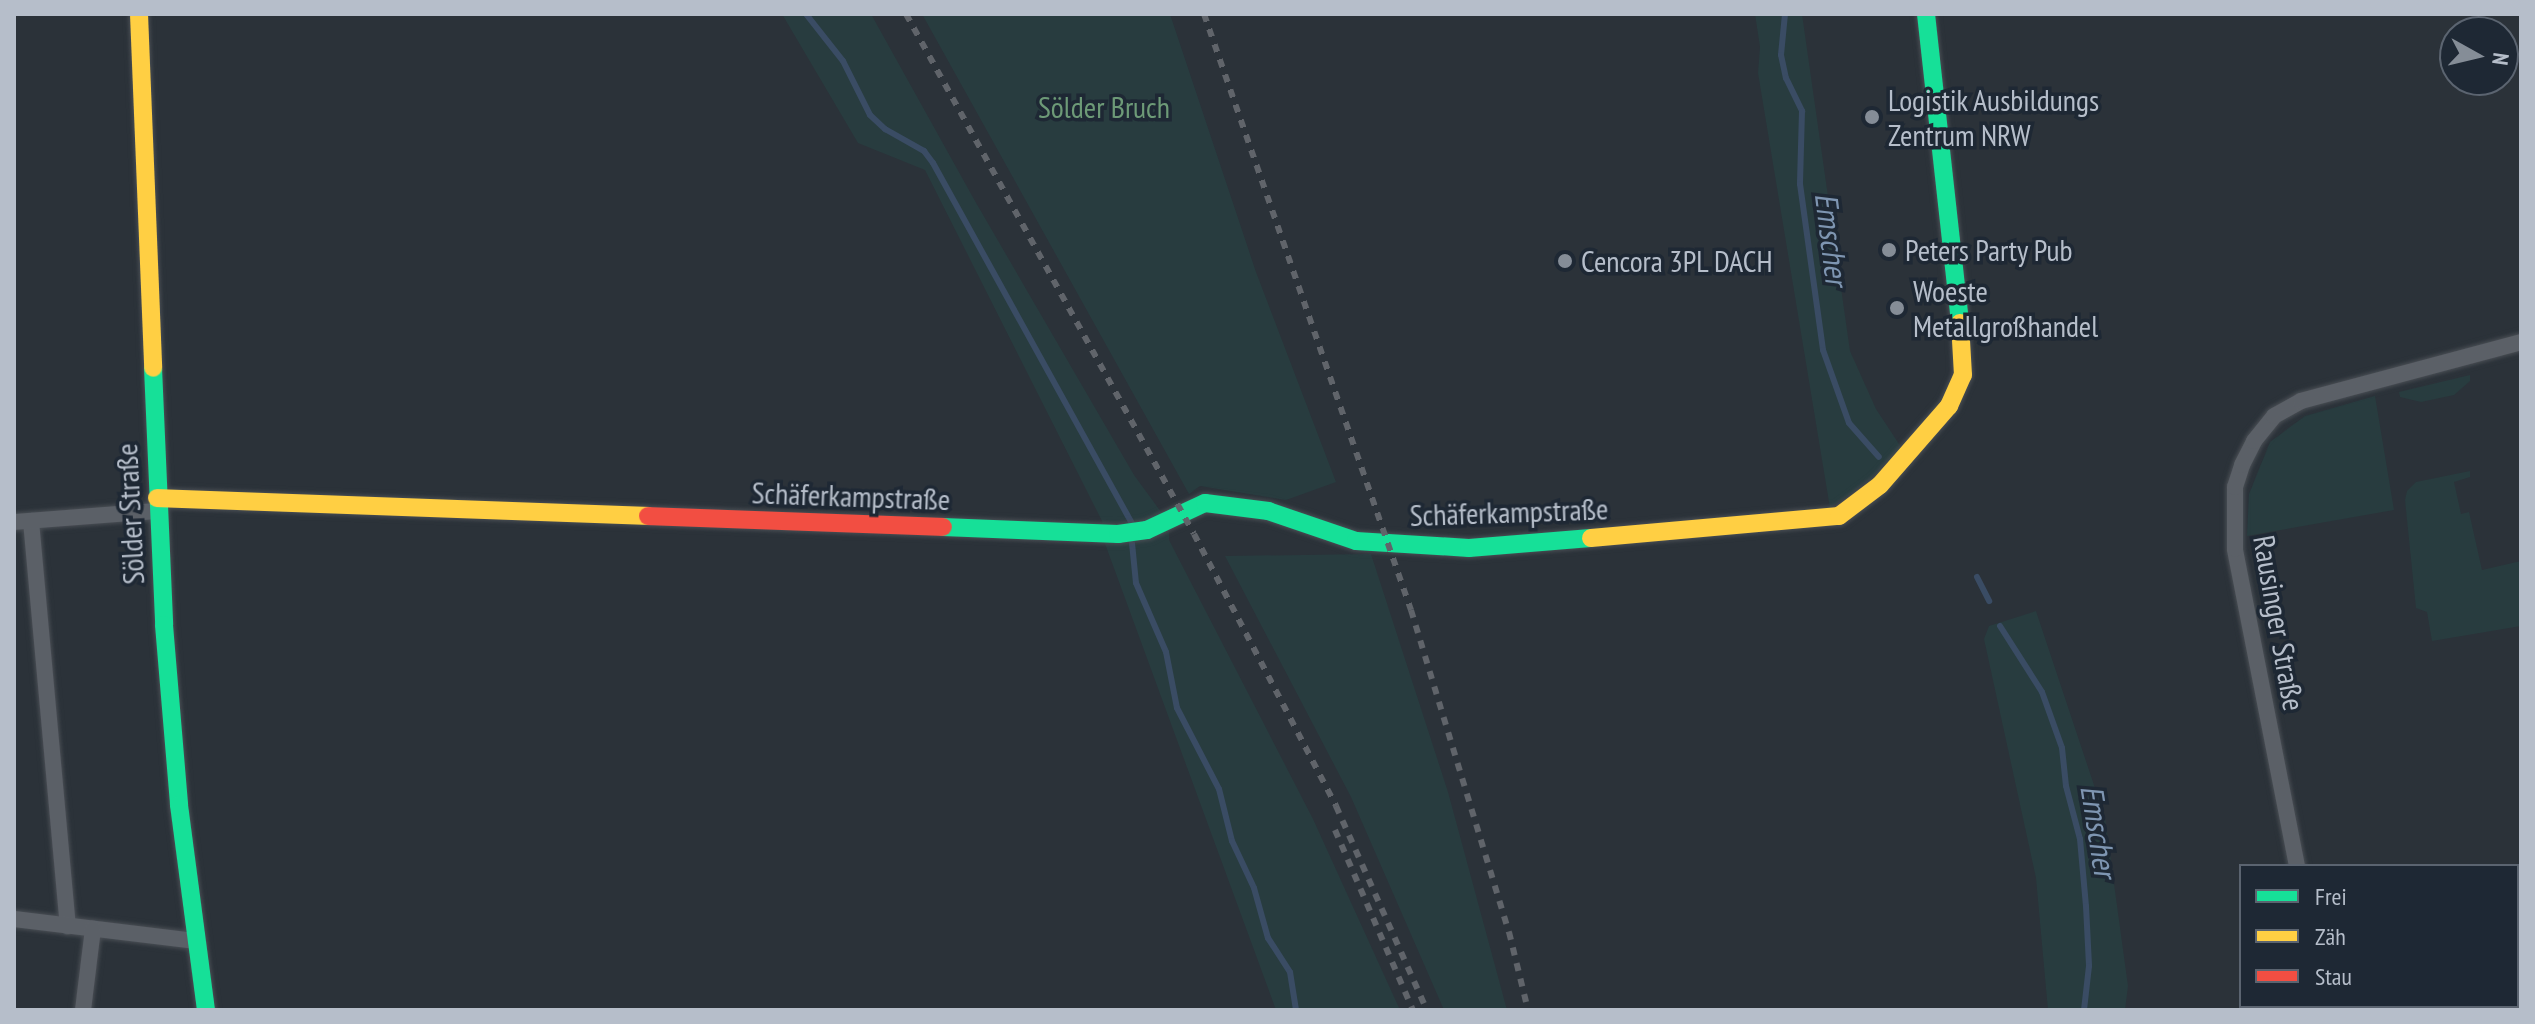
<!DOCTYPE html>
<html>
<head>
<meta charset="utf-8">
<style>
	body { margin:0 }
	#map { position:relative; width:2535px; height:1024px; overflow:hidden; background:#2b3239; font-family:"PT Sans Narrow",sans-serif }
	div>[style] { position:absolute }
	.green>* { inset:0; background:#283c3f }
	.stream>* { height:6px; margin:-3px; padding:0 3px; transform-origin:3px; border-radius:3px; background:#3a4c64 }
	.roads { filter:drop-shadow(0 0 2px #494e54) drop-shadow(0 0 2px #494e54) }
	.street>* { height:16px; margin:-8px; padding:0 8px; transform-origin:8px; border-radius:8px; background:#5b6067 }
	.fast>* { height:18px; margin:-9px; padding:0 9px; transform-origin:9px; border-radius:9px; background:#16e098 }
	.slow>* { height:18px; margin:-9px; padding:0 9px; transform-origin:9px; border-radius:9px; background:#ffcf43 }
	.jam>* { height:18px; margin:-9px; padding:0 9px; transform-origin:9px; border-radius:9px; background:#f24e42 }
	.rail>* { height:6px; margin-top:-3px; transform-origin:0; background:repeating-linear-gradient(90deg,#60646a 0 8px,transparent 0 16px) }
	.dots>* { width:22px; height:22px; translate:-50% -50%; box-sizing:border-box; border:4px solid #1e2834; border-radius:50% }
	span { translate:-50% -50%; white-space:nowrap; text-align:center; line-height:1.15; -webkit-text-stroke:7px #1e2834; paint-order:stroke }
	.poi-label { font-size:30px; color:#b6beca }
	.left { translate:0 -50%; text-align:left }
	.park-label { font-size:30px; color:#6d9a77 }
	.street-label { font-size:30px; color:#b6beca }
	.water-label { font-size:32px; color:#7e95b1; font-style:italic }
	.frame { position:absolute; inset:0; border:16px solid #b6beca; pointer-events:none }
	.legend { position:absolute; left:2239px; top:864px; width:280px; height:144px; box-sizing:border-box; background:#1e2834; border:2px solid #5b6470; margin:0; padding:10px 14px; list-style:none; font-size:24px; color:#b6beca }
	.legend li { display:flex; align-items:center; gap:16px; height:40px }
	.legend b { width:40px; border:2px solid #5b6470 }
	.north { position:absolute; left:2439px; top:16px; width:80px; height:80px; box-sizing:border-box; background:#1e2834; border:2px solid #5b6470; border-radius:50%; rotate:98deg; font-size:22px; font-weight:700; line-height:32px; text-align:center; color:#b6beca }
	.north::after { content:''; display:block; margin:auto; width:28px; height:36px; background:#858d97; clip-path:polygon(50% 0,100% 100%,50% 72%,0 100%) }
</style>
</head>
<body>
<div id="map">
	<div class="green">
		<i style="clip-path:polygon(782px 14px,871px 14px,975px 201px,1134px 475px,1164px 516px,1144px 522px,1103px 523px,925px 170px,858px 143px)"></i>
		<i style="clip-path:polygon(922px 14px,1170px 14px,1256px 272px,1336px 482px,1286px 500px,1200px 486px,1189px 494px)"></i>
		<i style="clip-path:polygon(1755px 14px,1802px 14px,1850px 351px,1876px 409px,1901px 447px,1868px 481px,1830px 508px,1758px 73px,1760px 47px)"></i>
		<i style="clip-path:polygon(2470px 375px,2470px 381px,2454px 395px,2421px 402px,2400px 397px,2399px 392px)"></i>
		<i style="clip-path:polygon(2375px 396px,2394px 510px,2247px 536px,2249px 494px,2270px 442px,2305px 416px)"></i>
		<i style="clip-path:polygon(2470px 471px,2470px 477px,2454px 482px,2461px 514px,2469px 512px,2482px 570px,2521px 561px,2521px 626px,2432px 641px,2427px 612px,2416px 608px,2405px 500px,2407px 491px,2416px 482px)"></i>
		<i style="clip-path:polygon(1169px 526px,1169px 540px,1313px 819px,1400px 1010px,1276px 1010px,1104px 541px)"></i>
		<i style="clip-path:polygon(1371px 554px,1448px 792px,1507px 1010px,1444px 1010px,1351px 797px,1225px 556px)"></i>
		<i style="clip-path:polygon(2036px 611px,2105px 818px,2128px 986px,2125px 1010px,2048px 1010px,2036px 878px,1984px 639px,1989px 626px)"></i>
	</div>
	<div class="stream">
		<i style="left:806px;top:14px;width:60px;rotate:51.8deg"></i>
		<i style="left:843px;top:61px;width:60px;rotate:63.4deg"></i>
		<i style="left:870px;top:115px;width:21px;rotate:43deg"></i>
		<i style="left:885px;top:129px;width:45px;rotate:29.4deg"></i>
		<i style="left:924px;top:151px;width:15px;rotate:53deg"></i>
		<i style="left:933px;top:163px;width:411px;rotate:61.1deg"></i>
		<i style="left:1785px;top:14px;width:41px;rotate:95.6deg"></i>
		<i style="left:1781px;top:55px;width:24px;rotate:78deg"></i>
		<i style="left:1786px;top:78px;width:37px;rotate:64deg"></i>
		<i style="left:1802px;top:111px;width:73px;rotate:91.6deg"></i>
		<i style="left:1800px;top:184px;width:168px;rotate:82.1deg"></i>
		<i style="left:1823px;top:350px;width:77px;rotate:70.4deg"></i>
		<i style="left:1849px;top:423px;width:45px;rotate:48.6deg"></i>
		<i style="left:1132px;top:543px;width:40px;rotate:84.3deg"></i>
		<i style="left:1136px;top:583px;width:75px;rotate:66.5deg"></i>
		<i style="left:1166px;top:652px;width:57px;rotate:78.9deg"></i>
		<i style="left:1177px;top:708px;width:91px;rotate:62.6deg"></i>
		<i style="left:1219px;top:789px;width:54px;rotate:76deg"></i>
		<i style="left:1232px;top:841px;width:52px;rotate:64.9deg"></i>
		<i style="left:1254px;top:888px;width:52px;rotate:74.4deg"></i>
		<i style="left:1268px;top:938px;width:40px;rotate:57.1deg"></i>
		<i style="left:1290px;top:972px;width:38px;rotate:81deg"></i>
		<i style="left:1977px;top:577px;width:27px;rotate:63deg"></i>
		<i style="left:2000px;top:626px;width:78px;rotate:57.5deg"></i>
		<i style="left:2042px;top:692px;width:59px;rotate:70.3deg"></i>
		<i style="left:2062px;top:748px;width:38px;rotate:84deg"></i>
		<i style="left:2066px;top:786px;width:55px;rotate:75.2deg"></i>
		<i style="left:2080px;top:839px;width:67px;rotate:84.9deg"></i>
		<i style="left:2086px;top:906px;width:60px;rotate:87.1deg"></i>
		<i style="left:2089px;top:966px;width:44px;rotate:96.5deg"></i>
	</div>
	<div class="roads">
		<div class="street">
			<i style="left:31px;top:521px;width:407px;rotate:84.8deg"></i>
			<i style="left:14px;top:522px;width:144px;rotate:-4.4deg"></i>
			<i style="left:2297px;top:866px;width:323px;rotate:-101.1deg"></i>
			<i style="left:2235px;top:549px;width:62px;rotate:-90deg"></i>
			<i style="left:2235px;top:487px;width:23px;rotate:-72deg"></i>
			<i style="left:2242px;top:465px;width:27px;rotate:-63deg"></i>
			<i style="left:2254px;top:441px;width:32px;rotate:-51deg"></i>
			<i style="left:2274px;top:416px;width:31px;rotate:-29deg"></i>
			<i style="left:2301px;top:401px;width:228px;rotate:-15deg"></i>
			<i style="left:14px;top:919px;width:182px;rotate:6.9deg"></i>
			<i style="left:2327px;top:1006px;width:4px;rotate:76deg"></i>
			<i style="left:83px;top:1010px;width:82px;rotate:-83deg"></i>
		</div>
		<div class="fast">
			<i style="left:1926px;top:14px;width:311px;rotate:83.7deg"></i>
			<i style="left:153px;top:368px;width:257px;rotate:87.5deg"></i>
			<i style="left:164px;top:625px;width:181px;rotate:85.2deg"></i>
			<i style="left:179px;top:805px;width:207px;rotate:82.5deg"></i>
			<i style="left:943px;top:527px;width:175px;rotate:2.3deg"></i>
			<i style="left:1118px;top:534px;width:29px;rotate:-8deg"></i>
			<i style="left:1147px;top:530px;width:64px;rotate:-25deg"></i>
			<i style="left:1205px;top:503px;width:64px;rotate:7.2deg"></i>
			<i style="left:1268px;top:511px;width:93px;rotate:18.8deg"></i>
			<i style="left:1356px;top:541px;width:113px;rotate:3.5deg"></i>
			<i style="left:1469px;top:548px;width:122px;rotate:-4.7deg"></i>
		</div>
		<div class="slow">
			<i style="left:139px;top:14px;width:354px;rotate:87.7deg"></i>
			<i style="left:157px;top:498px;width:491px;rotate:2.1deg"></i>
			<i style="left:1591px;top:538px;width:249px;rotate:-5.1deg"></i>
			<i style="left:1839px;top:516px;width:51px;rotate:-37.1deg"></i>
			<i style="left:1880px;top:485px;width:105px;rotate:-48.9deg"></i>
			<i style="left:1949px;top:406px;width:34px;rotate:-66deg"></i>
			<i style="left:1963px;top:375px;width:52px;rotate:-93.3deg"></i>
		</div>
		<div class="jam">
			<i style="left:648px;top:516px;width:295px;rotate:2.1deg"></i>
		</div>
	</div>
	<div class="rail">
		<i style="left:906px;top:14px;width:594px;rotate:61.02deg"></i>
		<i style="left:1194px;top:534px;width:307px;rotate:62.4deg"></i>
		<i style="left:1336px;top:806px;width:223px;rotate:66deg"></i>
		<i style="left:1204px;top:14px;width:631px;rotate:70.85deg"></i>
		<i style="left:1411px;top:610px;width:337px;rotate:73.1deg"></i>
		<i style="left:1509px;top:932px;width:80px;rotate:76.3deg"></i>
		<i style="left:1335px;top:830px;width:196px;rotate:66.6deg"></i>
	</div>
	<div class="dots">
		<i style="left:1872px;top:117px;background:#858d97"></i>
		<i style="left:1889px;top:250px;background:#858d97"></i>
		<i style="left:1565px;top:261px;background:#858d97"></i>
		<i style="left:1897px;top:308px;background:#858d97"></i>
	</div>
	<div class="poi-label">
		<span class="left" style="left:1888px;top:117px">Logistik Ausbildungs<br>Zentrum NRW</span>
		<span class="left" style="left:1905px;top:250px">Peters Party Pub</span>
		<span class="left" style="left:1581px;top:261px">Cencora 3PL DACH</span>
		<span class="left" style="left:1913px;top:308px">Woeste<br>Metallgroßhandel</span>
	</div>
	<div class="park-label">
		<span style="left:1104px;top:107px">Sölder Bruch</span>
	</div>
	<div class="street-label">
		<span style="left:851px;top:496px;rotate:2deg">Schäferkampstraße</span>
		<span style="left:1509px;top:512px;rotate:-2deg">Schäferkampstraße</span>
		<span style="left:130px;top:514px;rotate:-93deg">Sölder Straße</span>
		<span style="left:2279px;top:623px;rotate:80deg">Rausinger Straße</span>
	</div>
	<div class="water-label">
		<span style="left:1832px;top:239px;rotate:83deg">Emscher</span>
		<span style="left:2099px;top:831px;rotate:81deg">Emscher</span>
	</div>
	<div class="frame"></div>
	<ul class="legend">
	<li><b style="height:10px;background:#16e098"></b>Frei</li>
	<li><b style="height:10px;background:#ffcf43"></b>Zäh</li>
	<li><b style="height:10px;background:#f24e42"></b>Stau</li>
	</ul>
	<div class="north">N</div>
</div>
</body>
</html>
